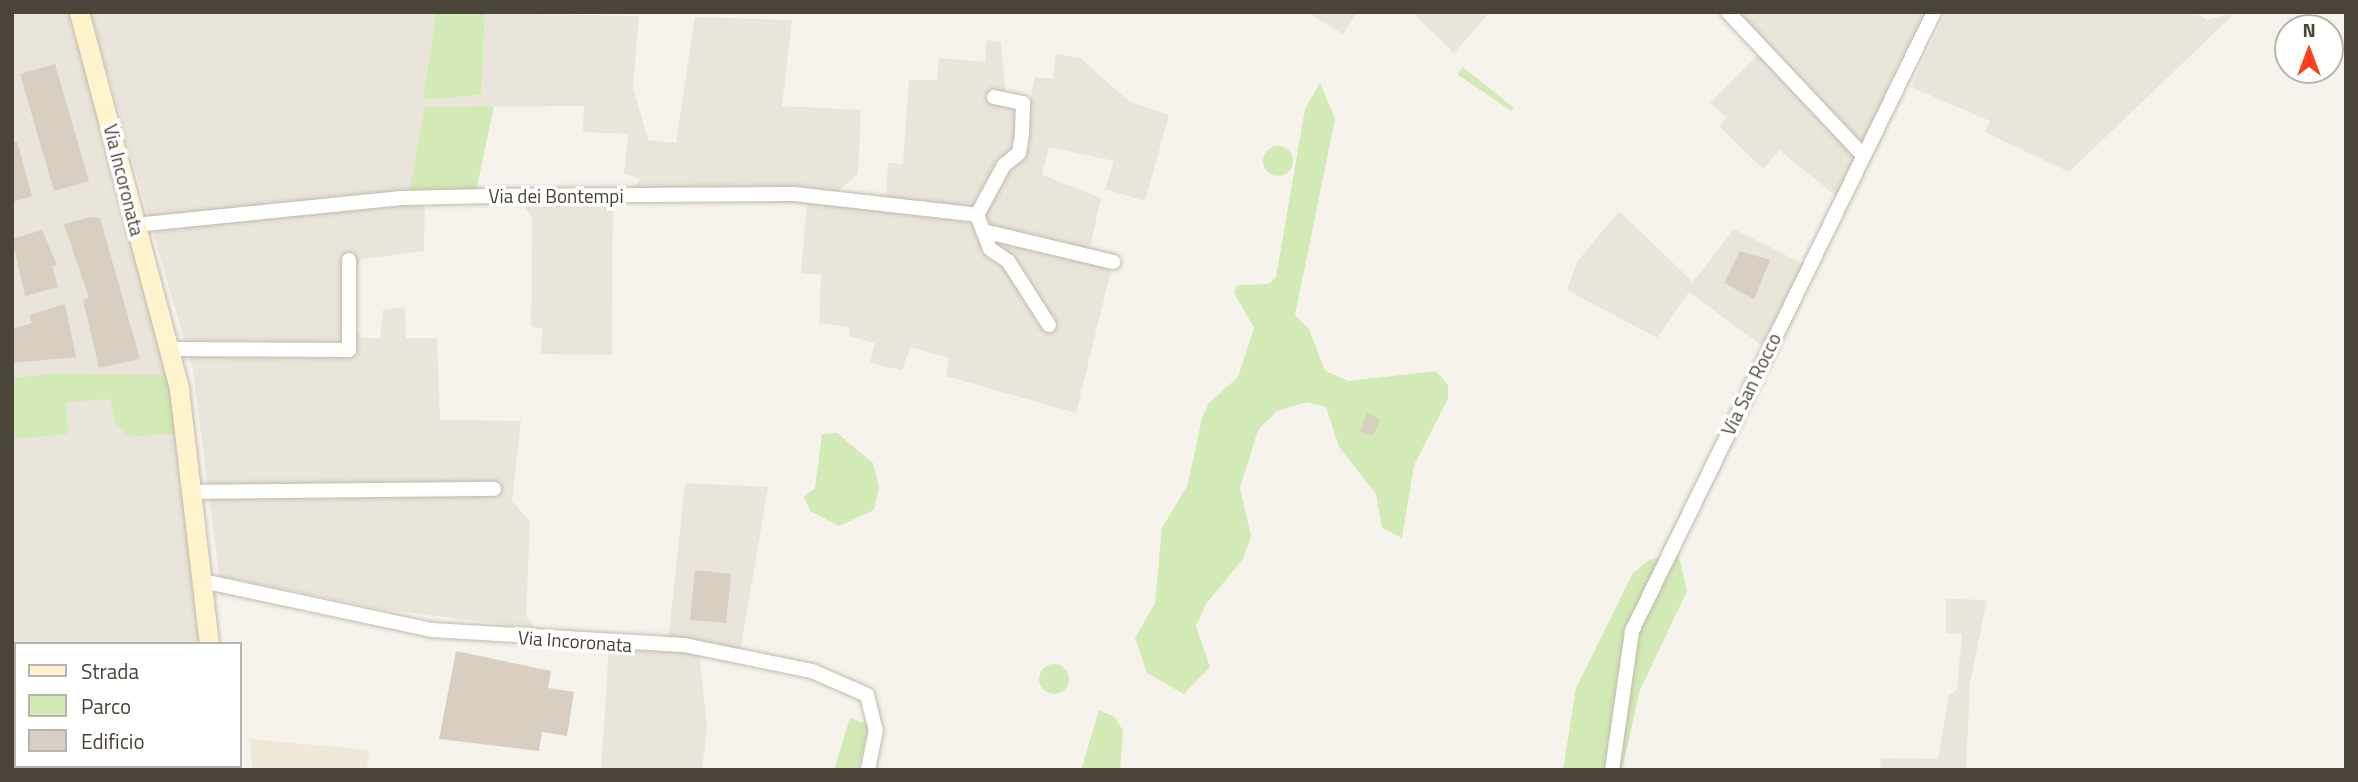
<!DOCTYPE html>
<html>
<head>
<meta charset="utf-8">
<style>
	body { margin:0 }
	#map { position:relative; width:2358px; height:782px; overflow:hidden; background:#f6f3ec; font-family:"Titillium Web",sans-serif }
	div>[style] { position:absolute }
	.residential>* { inset:0; background:#eae5da }
	.education>* { inset:0; background:#efe8d6 }
	.green>* { inset:0; background:#d2eab5 }
	.round { border-radius:50% }
	.building>* { inset:0; background:#d8cfc1 }
	.roads { filter:drop-shadow(0 0 2px #c2bbae) drop-shadow(0 0 2px #c2bbae) }
	.minor>* { height:14px; margin:-7px; padding:0 7px; transform-origin:7px; border-radius:7px; background:#fff }
	.secondary>* { height:19px; margin:-9.5px; padding:0 9.5px; transform-origin:9.5px; border-radius:9.5px; background:#fff3cd }
	span { translate:-50% -50%; white-space:nowrap; text-align:center; line-height:1.15; -webkit-text-stroke:7px #fff; paint-order:stroke }
	.street-label { font-size:19px; color:#4b4439 }
	.frame { position:absolute; inset:0; border:14px solid #4b4439; pointer-events:none }
	.legend { position:absolute; left:14px; top:642px; width:228px; height:126px; box-sizing:border-box; background:#fff; border:2px solid #b7b4b0; margin:0; padding:9px 12px; list-style:none; font-size:21px; color:#4b4439 }
	.legend li { display:flex; align-items:center; gap:14px; height:35px }
	.legend b { width:35px; border:2px solid #b7b4b0 }
	.north { position:absolute; left:2274px; top:14px; width:70px; height:70px; box-sizing:border-box; background:#fff; border:2px solid #b7b4b0; border-radius:50%; rotate:0deg; font-size:19px; font-weight:700; line-height:28px; text-align:center; color:#4b4439 }
	.north::after { content:''; display:block; margin:auto; width:24px; height:32px; background:#fc3f1d; clip-path:polygon(50% 0,100% 100%,50% 72%,0 100%) }
</style>
</head>
<body>
<div id="map">
	<div class="residential">
		<i style="clip-path:polygon(12px 12px,67px 12px,78px 45px,171px 383px,192px 534px,198px 644px,16px 644px,16px 766px,209px 770px,12px 770px)"></i>
		<i style="clip-path:polygon(90px 12px,436px 12px,423px 100px,481px 95px,485px 13px,639px 16px,633px 87px,648px 140px,676px 143px,695px 17px,792px 20px,782px 106px,861px 110px,858px 174px,835px 194px,886px 198px,888px 163px,903px 164px,909px 80px,937px 80px,939px 58px,985px 62px,987px 40px,1001px 42px,1005px 92px,1030px 100px,1035px 77px,1053px 79px,1056px 54px,1080px 58px,1129px 101px,1169px 115px,1145px 201px,1105px 189px,1114px 161px,1049px 147px,1042px 175px,1101px 198px,1090px 247px,1115px 254px,1076px 413px,946px 376px,949px 358px,910px 347px,902px 370px,870px 363px,875px 343px,849px 336px,850px 327px,819px 323px,821px 275px,801px 273px,807px 203px,613px 201px,612px 355px,541px 354px,542px 328px,531px 327px,532px 217px,520px 201px,630px 191px,641px 179px,624px 174px,628px 134px,583px 132px,584px 106px,426px 107px,424px 251px,362px 259px,354px 271px,355px 329px,361px 337px,380px 339px,383px 310px,405px 307px,406px 338px,437px 338px,440px 420px,521px 421px,512px 501px,530px 521px,526px 616px,535px 628px,380px 609px,219px 576px,193px 371px)"></i>
		<i style="clip-path:polygon(1306px 12px,1357px 12px,1343px 34px)"></i>
		<i style="clip-path:polygon(1412px 12px,1490px 12px,1454px 53px)"></i>
		<i style="clip-path:polygon(1734px 12px,1929px 12px,1836px 196px,1779px 150px,1763px 169px,1719px 126px,1727px 118px,1710px 103px,1759px 54px)"></i>
		<i style="clip-path:polygon(1946px 12px,2195px 12px,2207px 20px,2236px 12px,2069px 172px,1985px 132px,1990px 121px,1911px 87px)"></i>
		<i style="clip-path:polygon(1619px 211px,1693px 282px,1734px 229px,1803px 264px,1764px 347px,1689px 292px,1657px 338px,1567px 290px,1577px 262px)"></i>
		<i style="clip-path:polygon(685px 483px,768px 487px,739px 659px,699px 651px,707px 727px,702px 770px,601px 770px,609px 648px,667px 652px)"></i>
		<i style="clip-path:polygon(1946px 599px,1987px 600px,1970px 683px,1966px 770px,1880px 770px,1881px 758px,1938px 759px,1949px 695px,1957px 690px,1962px 634px,1946px 633px)"></i>
	</div>
	<div class="education">
		<i style="clip-path:polygon(250px 739px,369px 750px,367px 770px,252px 770px)"></i>
	</div>
	<div class="green">
		<i style="clip-path:polygon(436px 12px,485px 13px,481px 95px,423px 100px)"></i>
		<i style="clip-path:polygon(1463px 67px,1514px 108px,1511px 111px,1457px 74px)"></i>
		<i style="clip-path:polygon(1320px 83px,1335px 119px,1295px 315px,1309px 329px,1325px 371px,1349px 381px,1436px 371px,1448px 385px,1448px 399px,1414px 465px,1402px 538px,1382px 528px,1376px 494px,1339px 447px,1326px 407px,1307px 402px,1277px 411px,1258px 430px,1240px 488px,1251px 536px,1243px 559px,1206px 604px,1196px 626px,1210px 667px,1184px 694px,1147px 673px,1135px 638px,1155px 603px,1162px 528px,1188px 484px,1202px 418px,1209px 403px,1238px 377px,1254px 328px,1234px 293px,1237px 285px,1269px 284px,1276px 277px,1305px 109px)"></i>
		<i style="clip-path:polygon(494px 106px,476px 192px,409px 193px,425px 107px)"></i>
		<i class="round" style="left:1263px;top:146px;width:30px;height:30px"></i>
		<i style="clip-path:polygon(49px 374px,168px 375px,178px 433px,128px 437px,115px 422px,110px 399px,66px 402px,68px 434px,12px 439px,12px 378px)"></i>
		<i style="clip-path:polygon(837px 433px,873px 463px,879px 487px,874px 510px,839px 526px,810px 511px,804px 497px,815px 488px,822px 434px)"></i>
		<i style="clip-path:polygon(1678px 553px,1687px 591px,1640px 690px,1622px 770px,1563px 770px,1576px 688px,1633px 573px,1649px 560px)"></i>
		<i class="round" style="left:1039px;top:664px;width:30px;height:30px"></i>
		<i style="clip-path:polygon(1099px 710px,1115px 717px,1123px 731px,1120px 770px,1081px 770px)"></i>
		<i style="clip-path:polygon(850px 718px,869px 725px,858px 770px,834px 770px)"></i>
	</div>
	<div class="building">
		<i style="clip-path:polygon(55px 64px,89px 181px,54px 191px,20px 74px)"></i>
		<i style="clip-path:polygon(17px 141px,32px 196px,12px 202px,12px 142px)"></i>
		<i style="clip-path:polygon(91px 217px,100px 218px,140px 359px,99px 368px,83px 300px,89px 298px,64px 224px)"></i>
		<i style="clip-path:polygon(42px 230px,57px 265px,52px 266px,58px 287px,25px 296px,12px 239px)"></i>
		<i style="clip-path:polygon(1740px 251px,1770px 260px,1754px 299px,1724px 283px)"></i>
		<i style="clip-path:polygon(65px 304px,76px 357px,12px 363px,12px 329px,32px 323px,29px 315px)"></i>
		<i style="clip-path:polygon(1367px 413px,1380px 419px,1373px 436px,1360px 431px)"></i>
		<i style="clip-path:polygon(695px 570px,731px 574px,726px 623px,690px 620px)"></i>
		<i style="clip-path:polygon(456px 651px,551px 671px,548px 688px,574px 692px,567px 736px,542px 732px,539px 751px,439px 739px)"></i>
	</div>
	<div class="roads">
		<div class="minor">
			<i style="left:1728px;top:12px;width:195px;rotate:46.7deg"></i>
			<i style="left:994px;top:97px;width:30px;rotate:12deg"></i>
			<i style="left:1023px;top:103px;width:31px;rotate:92deg"></i>
			<i style="left:1022px;top:134px;width:19px;rotate:99deg"></i>
			<i style="left:1019px;top:153px;width:19px;rotate:141deg"></i>
			<i style="left:1004px;top:165px;width:57px;rotate:118.4deg"></i>
			<i style="left:977px;top:215px;width:36px;rotate:69deg"></i>
			<i style="left:990px;top:249px;width:22px;rotate:34deg"></i>
			<i style="left:1008px;top:261px;width:76px;rotate:57.4deg"></i>
			<i style="left:135px;top:225px;width:268px;rotate:-5.8deg"></i>
			<i style="left:402px;top:198px;width:88px;rotate:-1.3deg"></i>
			<i style="left:490px;top:196px;width:304px;rotate:-0.4deg"></i>
			<i style="left:794px;top:194px;width:184px;rotate:6.5deg"></i>
			<i style="left:983px;top:231px;width:134px;rotate:13.4deg"></i>
			<i style="left:169px;top:349px;width:180px;rotate:0.3deg"></i>
			<i style="left:349px;top:350px;width:90px;rotate:-90deg"></i>
			<i style="left:193px;top:492px;width:301px;rotate:-0.6deg"></i>
			<i style="left:203px;top:581px;width:234px;rotate:12.1deg"></i>
			<i style="left:432px;top:630px;width:252px;rotate:3.4deg"></i>
			<i style="left:684px;top:645px;width:131px;rotate:11.5deg"></i>
			<i style="left:812px;top:671px;width:60px;rotate:23.6deg"></i>
			<i style="left:867px;top:695px;width:36px;rotate:76deg"></i>
			<i style="left:876px;top:730px;width:41px;rotate:101.3deg"></i>
			<i style="left:1612px;top:770px;width:140px;rotate:-81.8deg"></i>
			<i style="left:1632px;top:631px;width:689px;rotate:-63.99deg"></i>
		</div>
		<div class="secondary">
			<i style="left:79px;top:12px;width:390px;rotate:75.1deg"></i>
			<i style="left:179px;top:389px;width:257px;rotate:83.3deg"></i>
			<i style="left:220px;top:766px;width:4px;rotate:76deg"></i>
		</div>
	</div>
	<div class="street-label">
		<span style="left:124px;top:180px;rotate:76deg">Via Incoronata</span>
		<span style="left:556px;top:196px">Via dei Bontempi</span>
		<span style="left:1751px;top:384px;rotate:-64deg">Via San Rocco</span>
		<span style="left:575px;top:641px;rotate:4deg">Via Incoronata</span>
	</div>
	<div class="frame"></div>
	<ul class="legend">
	<li><b style="height:9px;background:#fff3cd"></b>Strada</li>
	<li><b style="height:19px;background:#d2eab5"></b>Parco</li>
	<li><b style="height:19px;background:#d8cfc1"></b>Edificio</li>
	</ul>
	<div class="north">N</div>
</div>
</body>
</html>
